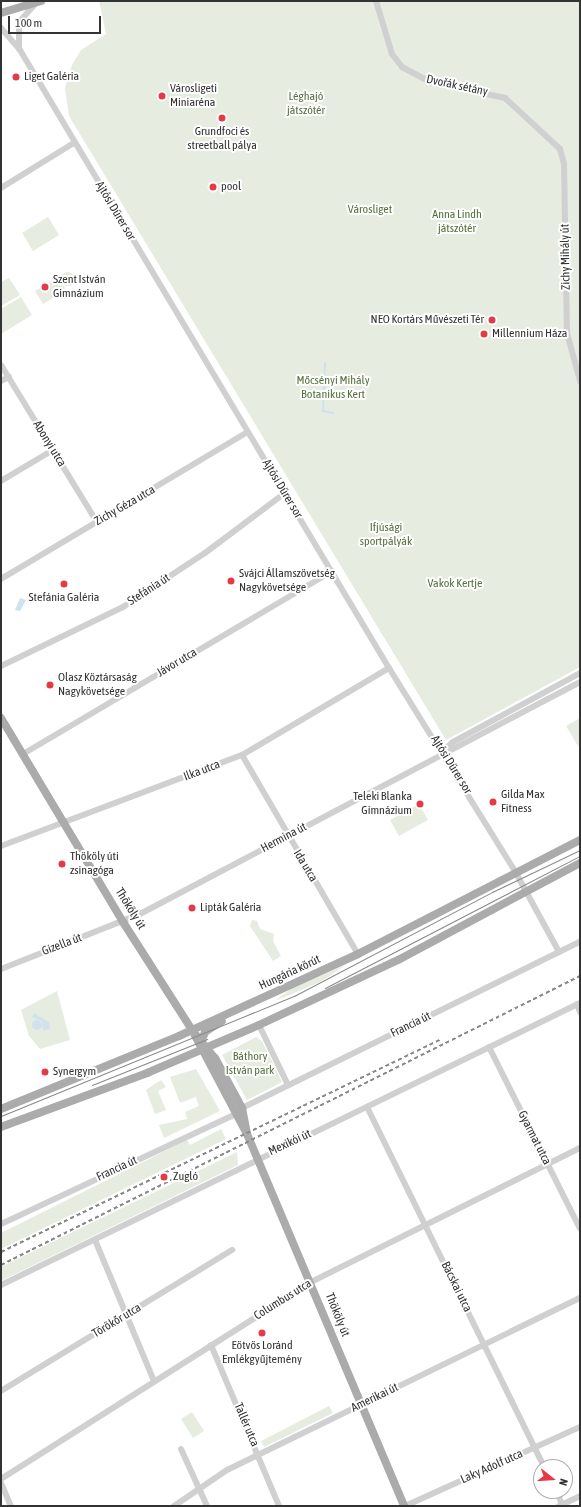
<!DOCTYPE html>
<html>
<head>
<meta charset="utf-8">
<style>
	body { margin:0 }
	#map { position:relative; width:581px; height:1507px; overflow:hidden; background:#fff; font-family:"Asap Condensed",sans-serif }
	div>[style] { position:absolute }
	.green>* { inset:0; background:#e6ecdf }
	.round { border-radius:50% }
	.water>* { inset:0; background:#cfe2ee }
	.stream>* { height:2px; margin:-1px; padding:0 1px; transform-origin:1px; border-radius:1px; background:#cfe2ee }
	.minor>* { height:6px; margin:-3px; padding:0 3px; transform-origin:3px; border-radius:3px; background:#d0d0d0 }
	.major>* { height:8px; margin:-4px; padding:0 4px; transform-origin:4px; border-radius:4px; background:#ababab }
	.tram>* { height:1px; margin:-0.5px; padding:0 0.5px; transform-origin:0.5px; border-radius:0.5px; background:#888 }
	.rail>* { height:2px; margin-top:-1px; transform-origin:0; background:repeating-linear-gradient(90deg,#888 0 4px,transparent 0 7px) }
	.dots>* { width:11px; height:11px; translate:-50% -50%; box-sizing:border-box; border:2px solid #fff; border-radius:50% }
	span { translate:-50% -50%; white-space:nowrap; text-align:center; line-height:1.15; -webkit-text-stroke:4px #fff; paint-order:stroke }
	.poi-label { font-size:12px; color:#333 }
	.left { translate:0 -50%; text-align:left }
	.right { translate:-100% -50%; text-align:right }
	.street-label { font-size:12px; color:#333 }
	.park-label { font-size:12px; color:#56703f }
	.frame { position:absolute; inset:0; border:2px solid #333; pointer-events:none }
	.north { position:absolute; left:533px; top:1459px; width:40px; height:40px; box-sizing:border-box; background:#fff; border:1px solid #adadad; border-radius:50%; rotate:107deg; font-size:11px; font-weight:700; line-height:16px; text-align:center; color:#333 }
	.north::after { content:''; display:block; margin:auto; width:14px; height:18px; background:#e63946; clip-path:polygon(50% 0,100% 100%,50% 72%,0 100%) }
	.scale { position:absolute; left:8px; top:16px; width:93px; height:18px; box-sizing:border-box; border:2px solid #333; border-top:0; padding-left:5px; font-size:12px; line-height:14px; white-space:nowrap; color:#333; -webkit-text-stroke:3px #fff; paint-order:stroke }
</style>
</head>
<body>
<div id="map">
	<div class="green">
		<i style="clip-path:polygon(99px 1px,580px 1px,580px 667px,446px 740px,69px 116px,65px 88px,72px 65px,81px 50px,106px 34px)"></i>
		<i style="clip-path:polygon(48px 217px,59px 235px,33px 251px,22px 233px)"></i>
		<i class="round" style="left:61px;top:272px;width:14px;height:14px"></i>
		<i style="clip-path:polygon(58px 277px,66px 290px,43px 304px,35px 291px)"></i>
		<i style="clip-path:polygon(9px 278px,20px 295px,1px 306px,1px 282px)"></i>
		<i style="clip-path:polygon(21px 297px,32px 315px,1px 334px,1px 309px)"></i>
		<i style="clip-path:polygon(580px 718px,580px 745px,578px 746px,566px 726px)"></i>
		<i style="clip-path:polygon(419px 804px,428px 820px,399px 836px,390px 820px)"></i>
		<i style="clip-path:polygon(252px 920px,257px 921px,260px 929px,274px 934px,273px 941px,281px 956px,273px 961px,250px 926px)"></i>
		<i style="clip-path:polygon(346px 965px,320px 982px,275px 1001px,292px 988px)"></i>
		<i style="clip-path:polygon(57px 991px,70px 1040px,40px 1049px,29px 1036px,21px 1010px)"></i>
		<i style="clip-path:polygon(256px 1037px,262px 1041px,282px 1082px,247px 1100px,222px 1055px)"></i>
		<i style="clip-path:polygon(196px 1069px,220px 1111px,164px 1138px,159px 1125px,187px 1119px,185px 1112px,199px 1106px,196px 1097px,180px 1103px,170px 1077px)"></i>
		<i style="clip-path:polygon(161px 1080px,166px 1087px,158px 1091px,166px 1110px,155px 1114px,146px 1090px)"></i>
		<i style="clip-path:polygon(221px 1129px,226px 1139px,1px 1249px,1px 1233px,187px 1140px,190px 1145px)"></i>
		<i style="clip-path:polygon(237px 1152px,238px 1165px,1px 1281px,1px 1267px)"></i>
		<i style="clip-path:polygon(329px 1406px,333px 1413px,264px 1447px,261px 1441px)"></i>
		<i style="clip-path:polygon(192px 1412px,204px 1431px,193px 1438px,181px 1419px)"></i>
	</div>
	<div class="water">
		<i style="clip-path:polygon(20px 598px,26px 600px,20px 611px,15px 610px)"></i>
		<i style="clip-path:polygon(34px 1013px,49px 1022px,50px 1029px,43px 1030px,42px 1021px,32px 1017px)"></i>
		<i class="round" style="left:32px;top:1020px;width:10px;height:10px"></i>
	</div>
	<div class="stream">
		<i style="left:325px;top:363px;width:48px;rotate:92.4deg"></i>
		<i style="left:323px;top:411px;width:11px;rotate:10deg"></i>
	</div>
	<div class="minor">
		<i style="left:376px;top:1px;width:55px;rotate:73.2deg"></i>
		<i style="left:392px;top:54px;width:16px;rotate:52deg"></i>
		<i style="left:402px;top:67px;width:32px;rotate:28deg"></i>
		<i style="left:430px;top:82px;width:77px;rotate:12deg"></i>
		<i style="left:505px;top:98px;width:75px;rotate:42.8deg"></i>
		<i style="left:560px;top:149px;width:16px;rotate:75deg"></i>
		<i style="left:564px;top:164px;width:169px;rotate:89deg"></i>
		<i style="left:567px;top:333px;width:50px;rotate:74.8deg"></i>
		<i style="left:1px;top:28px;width:29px;rotate:49deg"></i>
		<i style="left:20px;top:50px;width:720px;rotate:59.16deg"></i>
		<i style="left:389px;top:668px;width:241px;rotate:58.2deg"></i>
		<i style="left:516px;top:873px;width:90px;rotate:61.4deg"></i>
		<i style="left:19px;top:49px;width:27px;rotate:-90deg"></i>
		<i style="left:19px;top:22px;width:25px;rotate:-48deg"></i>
		<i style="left:1px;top:188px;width:86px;rotate:-31.7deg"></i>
		<i style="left:1px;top:365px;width:184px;rotate:58.6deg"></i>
		<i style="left:1px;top:381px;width:9px;rotate:-27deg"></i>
		<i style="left:1px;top:481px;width:61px;rotate:-30.8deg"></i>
		<i style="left:1px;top:579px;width:287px;rotate:-30.8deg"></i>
		<i style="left:1px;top:666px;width:136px;rotate:-25.8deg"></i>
		<i style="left:123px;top:607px;width:98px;rotate:-33.4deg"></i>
		<i style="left:205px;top:553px;width:100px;rotate:-36.9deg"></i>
		<i style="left:444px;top:750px;width:12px;rotate:-42deg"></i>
		<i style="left:453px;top:742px;width:145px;rotate:-28.5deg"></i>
		<i style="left:23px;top:754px;width:359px;rotate:-30.6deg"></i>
		<i style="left:242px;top:755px;width:230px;rotate:59.8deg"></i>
		<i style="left:1px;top:846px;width:258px;rotate:-20.7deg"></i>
		<i style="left:242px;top:755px;width:171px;rotate:-30.6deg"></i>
		<i style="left:1px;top:969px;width:149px;rotate:-21.6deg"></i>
		<i style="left:140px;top:914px;width:497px;rotate:-27.8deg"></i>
		<i style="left:577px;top:1004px;width:9px;rotate:69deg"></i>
		<i style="left:259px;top:1025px;width:67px;rotate:64.2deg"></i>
		<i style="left:489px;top:1047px;width:203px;rotate:63.4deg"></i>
		<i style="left:367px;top:1107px;width:401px;rotate:63.8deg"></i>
		<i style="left:242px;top:1108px;width:377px;rotate:-26.2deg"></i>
		<i style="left:1px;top:1224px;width:257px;rotate:-25.1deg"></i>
		<i style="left:95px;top:1240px;width:153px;rotate:67.3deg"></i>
		<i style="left:1px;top:1285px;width:644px;rotate:-25.97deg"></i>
		<i style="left:211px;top:1345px;width:175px;rotate:67.1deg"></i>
		<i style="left:1px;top:1391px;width:271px;rotate:-31.4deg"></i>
		<i style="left:181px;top:1449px;width:63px;rotate:65.5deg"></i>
		<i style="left:1px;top:1479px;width:367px;rotate:-32.4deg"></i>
		<i style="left:311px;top:1282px;width:301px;rotate:-26.5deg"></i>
		<i style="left:1px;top:1483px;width:25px;rotate:67deg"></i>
		<i style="left:556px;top:1491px;width:17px;rotate:65deg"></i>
		<i style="left:174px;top:1506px;width:64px;rotate:-34.2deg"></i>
		<i style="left:227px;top:1470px;width:393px;rotate:-26deg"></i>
		<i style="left:405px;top:1506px;width:192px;rotate:-24.3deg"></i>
		<i style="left:559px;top:1506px;width:23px;rotate:-25deg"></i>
	</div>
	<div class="major">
		<i style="left:1px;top:13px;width:42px;rotate:-16.7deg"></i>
		<i style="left:1px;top:718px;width:238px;rotate:59.1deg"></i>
		<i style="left:123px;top:922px;width:128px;rotate:57.4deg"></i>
		<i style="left:192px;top:1030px;width:36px;rotate:51deg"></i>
		<i style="left:215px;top:1058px;width:57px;rotate:61.6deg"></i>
		<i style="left:242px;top:1108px;width:25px;rotate:79deg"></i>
		<i style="left:192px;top:1030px;width:118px;rotate:62.1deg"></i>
		<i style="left:247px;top:1134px;width:404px;rotate:67.1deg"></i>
		<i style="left:201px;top:1043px;width:12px;rotate:-70deg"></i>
		<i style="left:205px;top:1032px;width:20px;rotate:-33deg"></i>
		<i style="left:1px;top:1109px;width:192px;rotate:-22.3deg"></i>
		<i style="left:179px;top:1036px;width:197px;rotate:-24.6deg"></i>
		<i style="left:358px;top:954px;width:250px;rotate:-27.2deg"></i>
		<i style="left:1px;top:1127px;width:156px;rotate:-20.3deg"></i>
		<i style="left:147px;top:1073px;width:122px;rotate:-23.2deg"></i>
		<i style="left:259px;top:1025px;width:156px;rotate:-25.1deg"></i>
		<i style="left:400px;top:959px;width:204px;rotate:-28.1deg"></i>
	</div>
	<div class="tram">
		<i style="left:325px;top:988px;width:287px;rotate:-27.4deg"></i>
		<i style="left:92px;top:1085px;width:124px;rotate:-21.8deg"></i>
		<i style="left:1px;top:1116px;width:317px;rotate:-22.3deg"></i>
		<i style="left:294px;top:996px;width:224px;rotate:-27.7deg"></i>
		<i style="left:492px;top:892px;width:98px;rotate:-25.5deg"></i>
	</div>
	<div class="rail">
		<i style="left:1px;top:1252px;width:489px;rotate:-25.8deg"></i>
		<i style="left:1px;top:1265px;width:647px;rotate:-26.53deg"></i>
	</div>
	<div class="dots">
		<i style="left:16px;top:77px;background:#e63946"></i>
		<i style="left:162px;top:96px;background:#e63946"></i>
		<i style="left:222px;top:118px;background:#e63946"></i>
		<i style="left:213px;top:187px;background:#e63946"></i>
		<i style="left:45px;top:287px;background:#e63946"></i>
		<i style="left:492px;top:320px;background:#e63946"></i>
		<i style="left:484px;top:334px;background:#e63946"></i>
		<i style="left:231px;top:581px;background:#e63946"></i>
		<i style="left:64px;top:584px;background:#e63946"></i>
		<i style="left:50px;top:685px;background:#e63946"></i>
		<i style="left:493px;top:802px;background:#e63946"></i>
		<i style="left:420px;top:804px;background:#e63946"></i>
		<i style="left:62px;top:864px;background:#e63946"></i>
		<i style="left:192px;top:908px;background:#e63946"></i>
		<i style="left:45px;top:1072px;background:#e63946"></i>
		<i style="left:164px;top:1177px;background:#e63946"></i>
		<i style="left:262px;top:1333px;background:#e63946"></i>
	</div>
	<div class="poi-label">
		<span class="left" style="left:24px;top:77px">Liget Galéria</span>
		<span class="left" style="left:170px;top:96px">Városligeti<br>Miniaréna</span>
		<span style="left:222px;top:139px">Grundfoci és<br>streetball pálya</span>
		<span class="left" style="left:221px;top:187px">pool</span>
		<span class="left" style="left:53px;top:287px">Szent István<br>Gimnázium</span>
		<span class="right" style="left:484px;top:320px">NEO Kortárs Művészeti Tér</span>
		<span class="left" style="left:492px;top:334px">Millennium Háza</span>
		<span class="left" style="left:239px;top:581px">Svájci Államszövetség<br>Nagykövetsége</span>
		<span style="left:64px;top:598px">Stefánia Galéria</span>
		<span class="left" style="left:58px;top:685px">Olasz Köztársaság<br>Nagykövetsége</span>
		<span class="left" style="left:501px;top:802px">Gilda Max<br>Fitness</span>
		<span class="right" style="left:412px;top:804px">Teleki Blanka<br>Gimnázium</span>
		<span class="left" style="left:70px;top:864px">Thököly úti<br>zsinagóga</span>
		<span class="left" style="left:200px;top:908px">Lipták Galéria</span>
		<span class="left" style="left:53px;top:1072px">Synergym</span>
		<span class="left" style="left:173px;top:1177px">Zugló</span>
		<span style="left:262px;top:1353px">Eötvös Loránd<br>Emlékgyűjtemény</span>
	</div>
	<div class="street-label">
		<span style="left:457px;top:86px;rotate:12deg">Dvořák sétány</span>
		<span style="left:115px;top:211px;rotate:59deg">Ajtósi Dürer sor</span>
		<span style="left:566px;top:257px;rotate:-91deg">Zichy Mihály út</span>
		<span style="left:49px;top:444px;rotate:58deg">Abonyi utca</span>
		<span style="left:282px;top:489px;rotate:59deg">Ajtósi Dürer sor</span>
		<span style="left:125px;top:506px;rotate:-30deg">Zichy Géza utca</span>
		<span style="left:149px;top:590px;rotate:-33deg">Stefánia út</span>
		<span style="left:177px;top:663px;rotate:-31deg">Jávor utca</span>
		<span style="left:451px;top:765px;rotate:58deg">Ajtósi Dürer sor</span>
		<span style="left:202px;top:771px;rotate:-21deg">Ilka utca</span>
		<span style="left:284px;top:838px;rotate:-28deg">Hermina út</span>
		<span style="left:305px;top:866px;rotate:59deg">Ida utca</span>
		<span style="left:130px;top:909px;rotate:58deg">Thököly út</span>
		<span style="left:62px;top:945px;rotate:-21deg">Gizella út</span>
		<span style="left:290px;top:973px;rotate:-25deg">Hungária körút</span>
		<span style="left:411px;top:1025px;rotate:-26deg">Francia út</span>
		<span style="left:534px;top:1138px;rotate:63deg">Gyarmat utca</span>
		<span style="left:290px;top:1143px;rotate:-25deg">Mexikói út</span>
		<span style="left:117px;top:1169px;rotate:-25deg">Francia út</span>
		<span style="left:456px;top:1287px;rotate:64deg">Bácskai utca</span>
		<span style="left:283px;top:1300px;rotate:-32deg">Columbus utca</span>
		<span style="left:337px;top:1315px;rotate:68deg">Thököly út</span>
		<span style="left:117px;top:1321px;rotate:-31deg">Törökőr utca</span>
		<span style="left:375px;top:1398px;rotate:-26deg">Amerikai út</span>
		<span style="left:246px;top:1425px;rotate:67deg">Tallér utca</span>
		<span style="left:492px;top:1467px;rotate:-24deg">Laky Adolf utca</span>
	</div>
	<div class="park-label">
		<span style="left:306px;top:104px">Léghajó<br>játszótér</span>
		<span style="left:370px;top:210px">Városliget</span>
		<span style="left:457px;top:222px">Anna Lindh<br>játszótér</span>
		<span style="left:333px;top:388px">Mőcsényi Mihály<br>Botanikus Kert</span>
		<span style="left:386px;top:535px">Ifjúsági<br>sportpályák</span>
		<span style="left:455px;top:584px">Vakok Kertje</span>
		<span style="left:250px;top:1064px">Báthory<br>István park</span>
	</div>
	<div class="frame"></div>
	<div class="north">N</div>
	<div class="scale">100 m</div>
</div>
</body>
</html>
